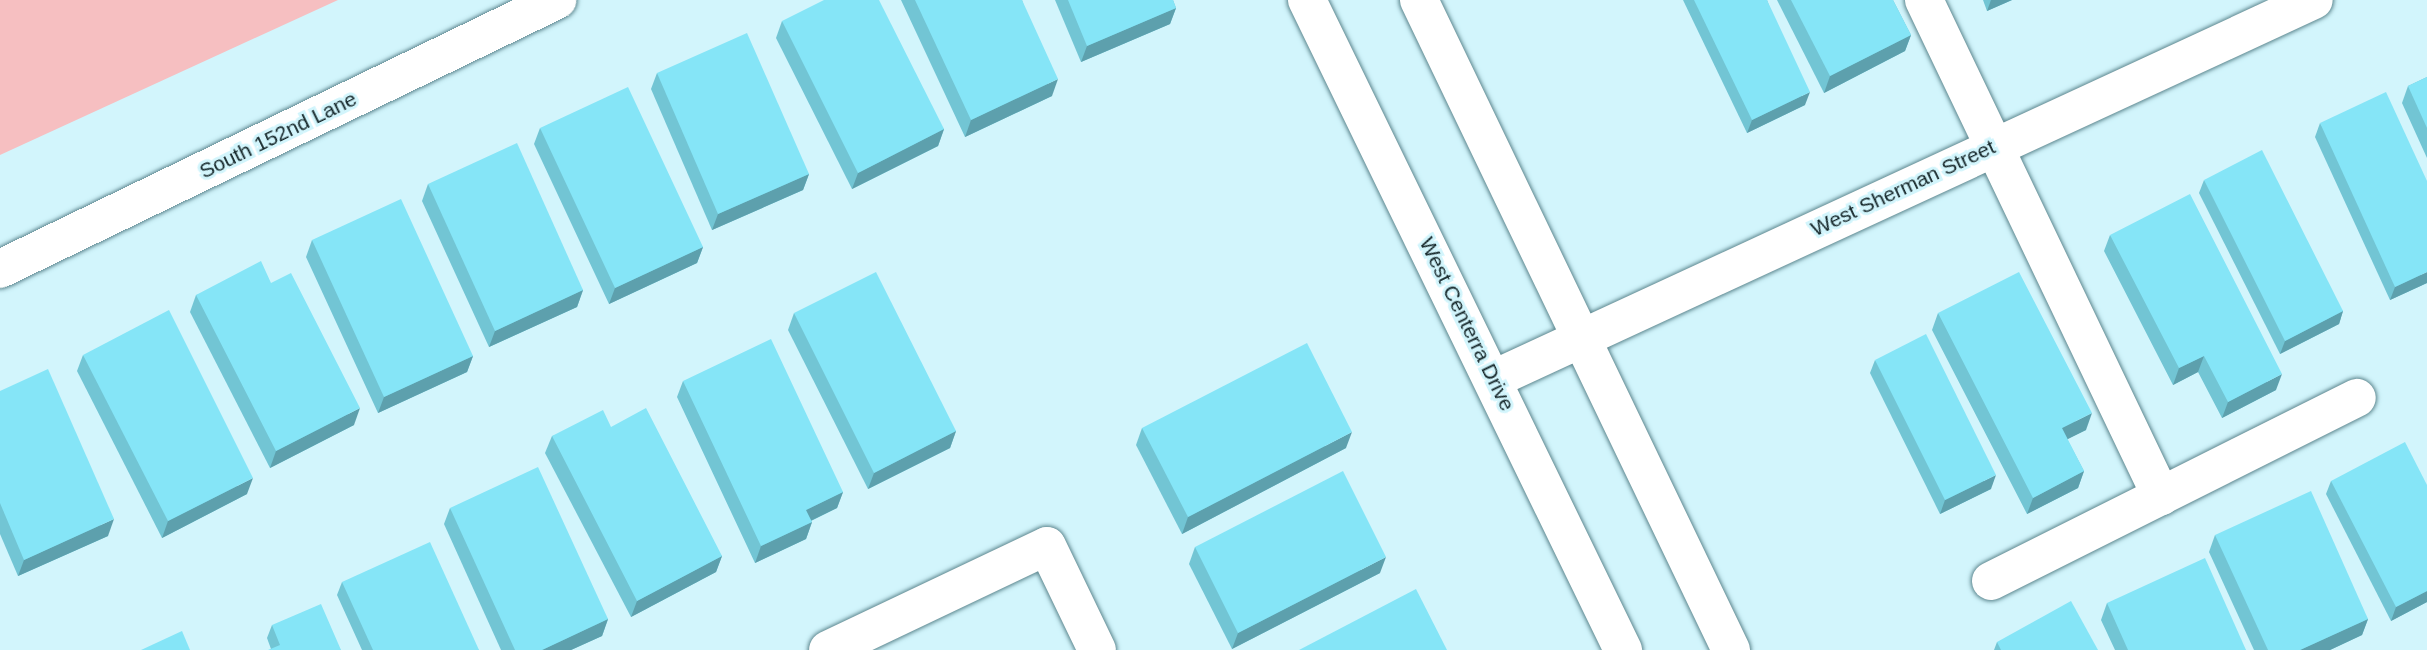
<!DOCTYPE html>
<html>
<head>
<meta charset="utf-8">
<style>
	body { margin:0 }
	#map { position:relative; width:2427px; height:650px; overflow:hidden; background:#d2f5fc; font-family:Helvetica,sans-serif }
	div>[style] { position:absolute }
	.green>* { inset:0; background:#f6bfc1 }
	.roads { filter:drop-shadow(0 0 2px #5d878f) drop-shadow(0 0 2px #5d878f) }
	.minor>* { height:38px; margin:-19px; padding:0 19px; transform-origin:19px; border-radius:19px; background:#fff }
	.wall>* { inset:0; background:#72c5d4 }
	.shaded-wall>* { inset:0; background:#5da0ad }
	.building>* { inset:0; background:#85e5f7 }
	span { translate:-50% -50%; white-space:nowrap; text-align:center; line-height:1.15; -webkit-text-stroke:6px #d2f5fc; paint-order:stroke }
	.street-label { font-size:21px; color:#142528 }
</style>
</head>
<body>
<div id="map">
	<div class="green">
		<i style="clip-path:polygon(0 0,338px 0,0 155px)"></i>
	</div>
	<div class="roads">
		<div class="minor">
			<i style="left:1307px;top:0;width:723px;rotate:64.07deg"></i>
			<i style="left:1419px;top:0;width:721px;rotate:64.36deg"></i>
			<i style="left:1924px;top:0;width:550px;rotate:64.46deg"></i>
			<i style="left:0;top:269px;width:619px;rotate:-25.78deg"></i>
			<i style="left:1494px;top:379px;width:903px;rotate:-24.81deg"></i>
			<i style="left:1991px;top:581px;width:409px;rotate:-26.6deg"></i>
			<i style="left:828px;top:650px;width:242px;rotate:-25.4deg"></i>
			<i style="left:1047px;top:546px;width:115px;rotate:64.3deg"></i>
		</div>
	</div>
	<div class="wall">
		<i style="clip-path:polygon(901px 0,1022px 0,1052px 96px,965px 137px)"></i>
		<i style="clip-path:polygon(1055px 0,1173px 0,1176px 8px,1170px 24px,1081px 62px)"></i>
		<i style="clip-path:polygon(1683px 0,1767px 0,1805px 105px,1747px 133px)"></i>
		<i style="clip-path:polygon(1777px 0,1893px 0,1911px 35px,1905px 51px,1824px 93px)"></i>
		<i style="clip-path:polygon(1983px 0,2012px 0,1987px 11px)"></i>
		<i style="clip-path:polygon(782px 21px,944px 129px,938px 146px,852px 189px,776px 38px)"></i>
		<i style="clip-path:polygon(657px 73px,809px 174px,803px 190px,712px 230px,651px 89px)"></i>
		<i style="clip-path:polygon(2427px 77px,2427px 158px,2402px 103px,2408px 86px)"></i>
		<i style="clip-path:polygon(2320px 123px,2427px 283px,2390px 300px,2315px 137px)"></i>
		<i style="clip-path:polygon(540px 128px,703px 247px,697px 263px,609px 304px,534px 144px)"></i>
		<i style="clip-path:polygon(2204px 180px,2343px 311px,2339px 324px,2280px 354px,2199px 193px)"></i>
		<i style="clip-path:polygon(428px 184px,583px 290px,577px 307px,489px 347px,422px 201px)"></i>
		<i style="clip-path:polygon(2110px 235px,2276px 390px,2222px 418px,2198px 372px,2173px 385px,2104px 251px)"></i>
		<i style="clip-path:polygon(312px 240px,473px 356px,467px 372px,378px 413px,306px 257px)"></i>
		<i style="clip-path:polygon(271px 283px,354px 425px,270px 468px,190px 312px,196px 295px)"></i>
		<i style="clip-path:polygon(794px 313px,956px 431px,950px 448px,868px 489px,788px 330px)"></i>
		<i style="clip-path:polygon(1938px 313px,2086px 430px,2067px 439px,2084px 471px,2078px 488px,2027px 514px,1932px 330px)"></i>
		<i style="clip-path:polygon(83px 355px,247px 494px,162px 538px,77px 371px)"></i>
		<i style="clip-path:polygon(1875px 360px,1991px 489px,1940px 514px,1870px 373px)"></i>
		<i style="clip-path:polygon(683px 381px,843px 492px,837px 508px,811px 521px,812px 522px,806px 539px,755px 563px,677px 397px)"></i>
		<i style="clip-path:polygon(0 391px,108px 536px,18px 576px,0 534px)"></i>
		<i style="clip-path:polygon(611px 427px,722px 556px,716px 572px,631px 617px,545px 453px,552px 436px)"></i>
		<i style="clip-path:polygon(1142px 428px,1346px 448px,1182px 534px,1136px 445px)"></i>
		<i style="clip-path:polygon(2331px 481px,2427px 485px,2427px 602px,2391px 621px,2326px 494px)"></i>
		<i style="clip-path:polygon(450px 508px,608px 619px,602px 636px,571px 650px,501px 650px,444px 524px)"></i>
		<i style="clip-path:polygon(2215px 535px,2368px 619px,2362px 635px,2330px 650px,2254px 650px,2209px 552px)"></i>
		<i style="clip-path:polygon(1195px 547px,1380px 573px,1232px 649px,1189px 564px)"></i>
		<i style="clip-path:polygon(342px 582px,479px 650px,362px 650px,337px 595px)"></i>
		<i style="clip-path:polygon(2107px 603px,2246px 650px,2115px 650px,2101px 620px)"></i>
		<i style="clip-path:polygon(272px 625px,341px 650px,271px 649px,267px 638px)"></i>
		<i style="clip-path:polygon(1997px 642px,2098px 650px,1994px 650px)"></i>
	</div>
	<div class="shaded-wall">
		<i style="clip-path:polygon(1991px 0,2012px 0,1987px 11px)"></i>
		<i style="clip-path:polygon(1176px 8px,1170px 24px,1081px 62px,1087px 46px)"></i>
		<i style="clip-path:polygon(1911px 35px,1905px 51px,1824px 93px,1830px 76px)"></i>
		<i style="clip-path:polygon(1058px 79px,1052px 96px,965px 137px,971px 120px)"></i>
		<i style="clip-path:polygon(1810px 92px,1805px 105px,1747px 133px,1752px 120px)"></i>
		<i style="clip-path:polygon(944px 129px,938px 146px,852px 189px,858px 173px)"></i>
		<i style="clip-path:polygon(809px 174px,803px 190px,712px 230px,718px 214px)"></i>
		<i style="clip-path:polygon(703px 247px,697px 263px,609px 304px,615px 288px)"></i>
		<i style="clip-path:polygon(2427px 272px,2427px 283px,2390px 300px,2395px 287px)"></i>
		<i style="clip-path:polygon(583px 290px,577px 307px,489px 347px,495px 331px)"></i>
		<i style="clip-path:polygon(2343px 311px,2339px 324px,2280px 354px,2285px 341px)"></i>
		<i style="clip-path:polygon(473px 356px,467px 372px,378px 413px,384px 397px)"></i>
		<i style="clip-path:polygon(2204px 356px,2198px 372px,2173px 385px,2179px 368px)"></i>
		<i style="clip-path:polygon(2282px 374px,2276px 390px,2222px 418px,2228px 402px)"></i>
		<i style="clip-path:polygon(360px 408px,354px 425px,270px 468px,276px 451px)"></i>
		<i style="clip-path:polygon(2092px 413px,2086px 430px,2056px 445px,2062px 428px)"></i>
		<i style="clip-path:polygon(956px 431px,950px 448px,868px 489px,874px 473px)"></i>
		<i style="clip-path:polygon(1352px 432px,1346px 448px,1182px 534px,1188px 517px)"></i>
		<i style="clip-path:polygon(2084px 471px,2078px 488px,2027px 514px,2033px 498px)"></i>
		<i style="clip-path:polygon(1996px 475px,1991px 489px,1940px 514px,1945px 500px)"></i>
		<i style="clip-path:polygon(253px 478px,247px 494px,162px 538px,168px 521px)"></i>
		<i style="clip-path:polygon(843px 492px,837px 508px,800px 526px,806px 510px)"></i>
		<i style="clip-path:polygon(114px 519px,108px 536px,18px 576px,24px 560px)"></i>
		<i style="clip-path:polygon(812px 522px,806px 539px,755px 563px,761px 546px)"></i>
		<i style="clip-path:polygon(722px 556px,716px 572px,631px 617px,637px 601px)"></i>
		<i style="clip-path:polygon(1386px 557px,1380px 573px,1232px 649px,1238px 633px)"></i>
		<i style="clip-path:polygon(2427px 591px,2427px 602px,2391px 621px,2396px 607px)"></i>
		<i style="clip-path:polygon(608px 619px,602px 636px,571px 650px,542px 650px)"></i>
		<i style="clip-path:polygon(2368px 619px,2362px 635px,2330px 650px,2300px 650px)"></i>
	</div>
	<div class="building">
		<i style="clip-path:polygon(824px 0,879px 0,944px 129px,858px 173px,782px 21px)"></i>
		<i style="clip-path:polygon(915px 0,1022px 0,1058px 79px,971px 120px)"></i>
		<i style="clip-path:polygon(1068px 0,1173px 0,1176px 8px,1087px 46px)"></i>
		<i style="clip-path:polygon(1694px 0,1767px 0,1810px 92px,1752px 120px)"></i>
		<i style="clip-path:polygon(1791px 0,1893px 0,1911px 35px,1830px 76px)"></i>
		<i style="clip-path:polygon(747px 33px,809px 174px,718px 214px,657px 73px)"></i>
		<i style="clip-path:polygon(2427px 77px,2427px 128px,2408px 86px)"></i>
		<i style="clip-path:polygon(628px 87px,703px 247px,615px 288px,540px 128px)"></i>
		<i style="clip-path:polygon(2386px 92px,2427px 181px,2427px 272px,2395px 287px,2320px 123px)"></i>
		<i style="clip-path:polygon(517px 143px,583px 290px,495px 331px,428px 184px)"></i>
		<i style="clip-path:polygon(2262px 150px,2343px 311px,2285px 341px,2204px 180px)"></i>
		<i style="clip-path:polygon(2190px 194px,2282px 374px,2228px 402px,2204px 356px,2179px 368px,2110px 235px)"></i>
		<i style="clip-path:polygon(401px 199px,473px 356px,384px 397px,312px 240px)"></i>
		<i style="clip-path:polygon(261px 261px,271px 283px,291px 273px,360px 408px,276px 451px,196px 295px)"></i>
		<i style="clip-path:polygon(876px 272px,956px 431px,874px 473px,794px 313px)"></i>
		<i style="clip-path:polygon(2019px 272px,2092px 413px,2062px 428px,2084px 471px,2033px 498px,1938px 313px)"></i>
		<i style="clip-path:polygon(169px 310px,253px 478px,168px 521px,83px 355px)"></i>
		<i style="clip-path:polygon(1926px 334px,1996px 475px,1945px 500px,1875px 360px)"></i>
		<i style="clip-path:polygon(771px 339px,843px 492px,806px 510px,812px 522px,761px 546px,683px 381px)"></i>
		<i style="clip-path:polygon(1307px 343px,1352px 432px,1188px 517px,1142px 428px)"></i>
		<i style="clip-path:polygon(48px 369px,114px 519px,24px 560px,0 503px,0 391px)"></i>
		<i style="clip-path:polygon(646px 408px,722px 556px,637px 601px,552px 436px,603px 410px,611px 427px)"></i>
		<i style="clip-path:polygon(2405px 442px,2427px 485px,2427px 591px,2396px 607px,2331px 481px)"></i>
		<i style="clip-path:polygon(538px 467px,608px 619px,542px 650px,515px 650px,450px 508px)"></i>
		<i style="clip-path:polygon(1343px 471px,1386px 557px,1238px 633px,1195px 547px)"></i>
		<i style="clip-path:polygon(2311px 491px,2368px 619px,2300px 650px,2268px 650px,2215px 535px)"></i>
		<i style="clip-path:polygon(430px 542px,479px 650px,373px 650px,342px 582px)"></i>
		<i style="clip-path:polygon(2205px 558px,2246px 650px,2128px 650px,2107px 603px)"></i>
		<i style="clip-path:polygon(1416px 589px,1447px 650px,1299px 650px)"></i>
		<i style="clip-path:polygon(2071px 601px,2098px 650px,2001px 650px,1997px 642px)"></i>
		<i style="clip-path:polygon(321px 604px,341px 650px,268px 650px,280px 645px,272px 625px)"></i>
		<i style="clip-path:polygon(182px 631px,190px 650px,141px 650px)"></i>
	</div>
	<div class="street-label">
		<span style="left:278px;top:135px;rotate:-26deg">South 152nd Lane</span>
		<span style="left:1903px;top:188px;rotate:-25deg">West Sherman Street</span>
		<span style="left:1467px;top:324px;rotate:64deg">West Centerra Drive</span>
	</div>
</div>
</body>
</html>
